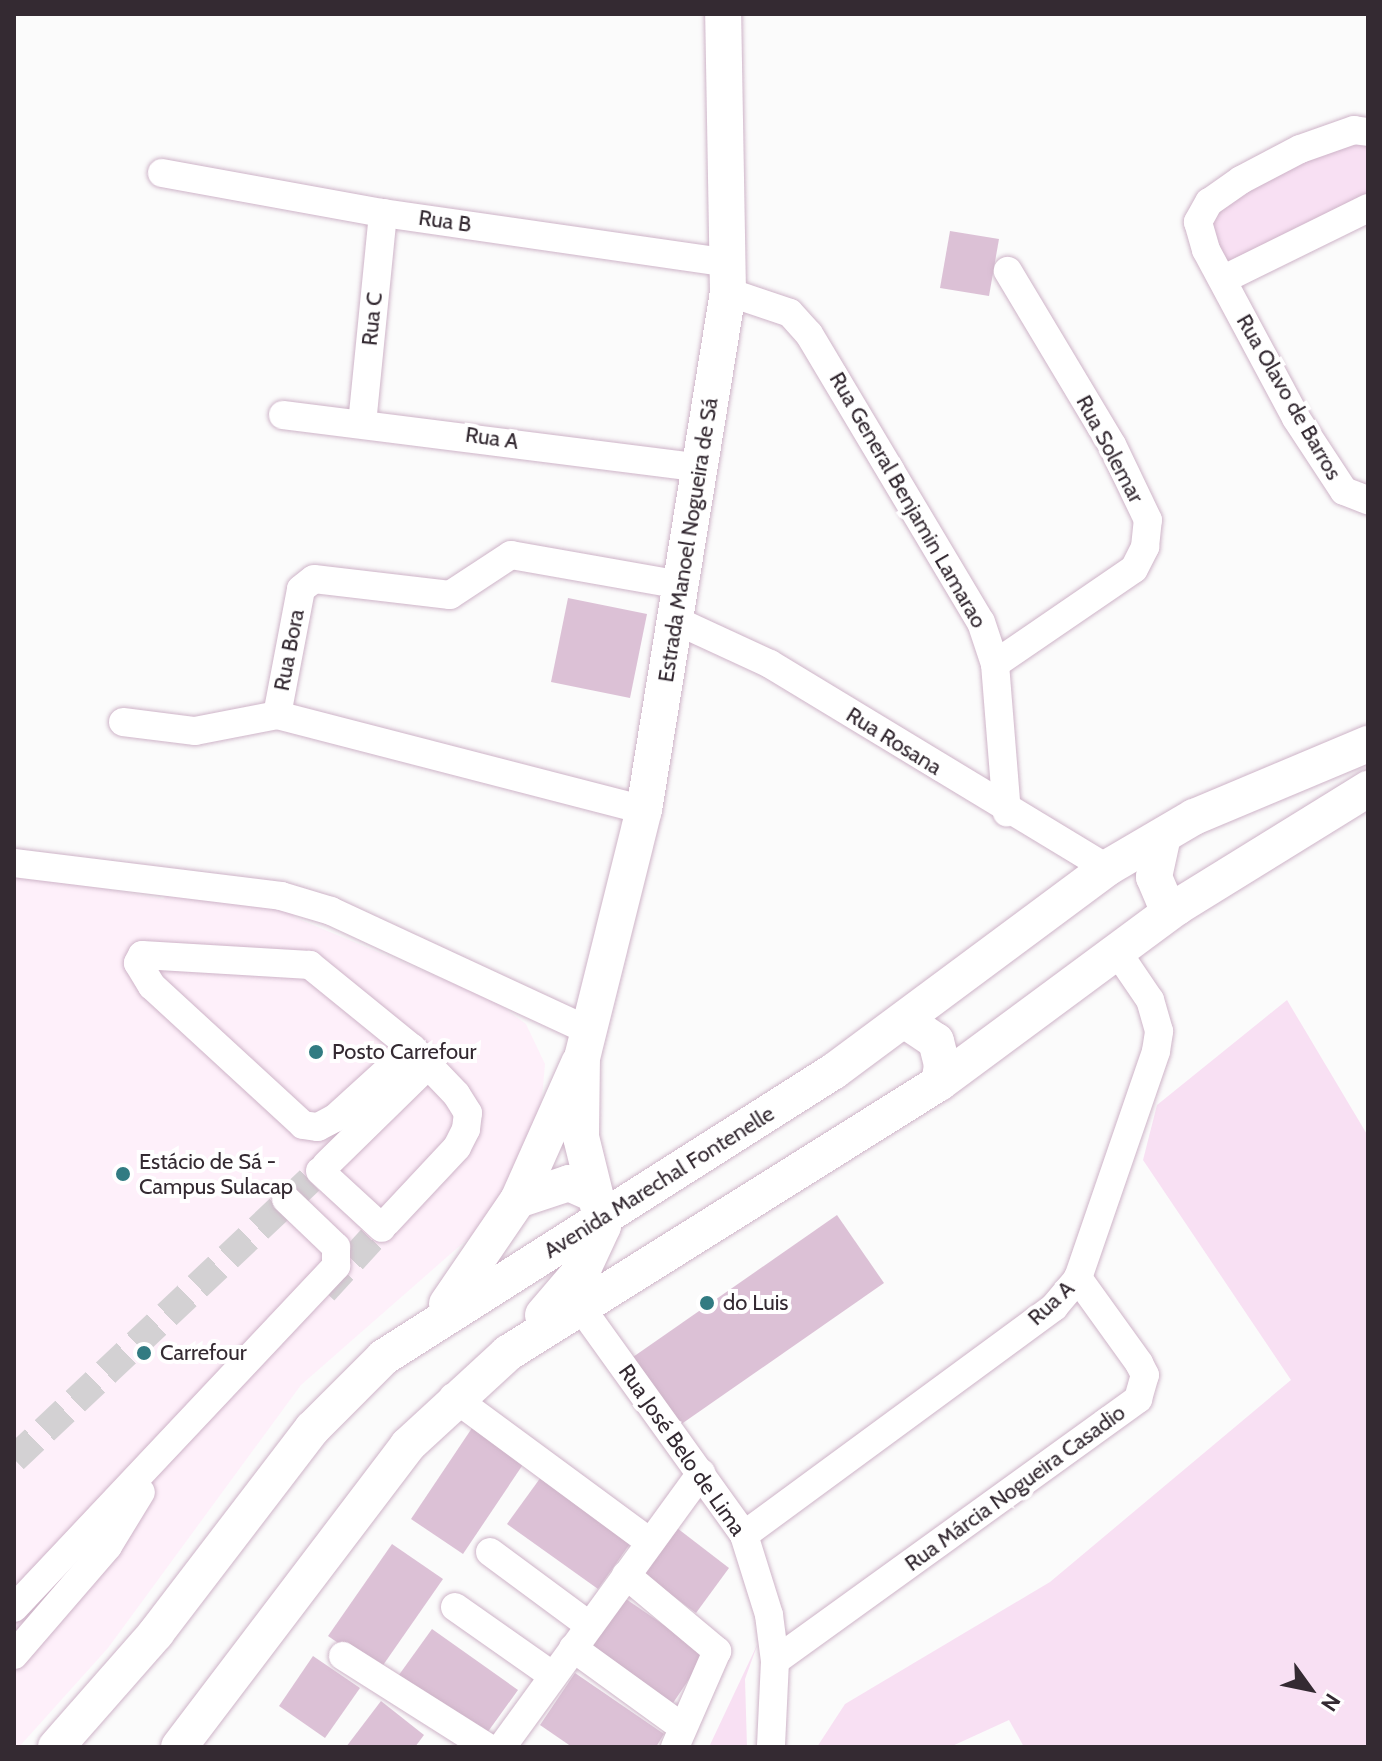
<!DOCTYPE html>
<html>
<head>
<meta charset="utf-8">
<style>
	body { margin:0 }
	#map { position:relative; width:1382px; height:1761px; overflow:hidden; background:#fbfbfb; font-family:Cabin,sans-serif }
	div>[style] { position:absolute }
	.built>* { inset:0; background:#fef0fa }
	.green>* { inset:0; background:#f8e0f3 }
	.building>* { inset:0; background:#dcc1d6 }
	.minor-tunnel>* { height:28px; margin-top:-14px; transform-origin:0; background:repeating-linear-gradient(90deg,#d3d1d3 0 28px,transparent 0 42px) }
	.roads { filter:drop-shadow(0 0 2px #ceb4c8) drop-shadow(0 0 2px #ceb4c8) }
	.minor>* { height:28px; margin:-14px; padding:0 14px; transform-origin:14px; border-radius:14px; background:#fff }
	.major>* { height:36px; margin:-18px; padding:0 18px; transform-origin:18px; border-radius:18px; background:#fff }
	.dots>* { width:22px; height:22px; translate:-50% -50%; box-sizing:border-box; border:4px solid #fff; border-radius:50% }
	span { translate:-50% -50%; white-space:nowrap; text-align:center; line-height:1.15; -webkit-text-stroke:8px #fff; paint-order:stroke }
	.street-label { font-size:22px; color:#342a32 }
	.poi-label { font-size:22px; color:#342a32 }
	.left { translate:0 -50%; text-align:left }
	.frame { position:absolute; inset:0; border:16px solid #342a32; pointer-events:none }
	.north { position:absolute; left:1270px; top:1649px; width:80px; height:80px; -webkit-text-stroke:6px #fff; paint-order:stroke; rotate:123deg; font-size:22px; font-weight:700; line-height:32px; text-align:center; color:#342a32 }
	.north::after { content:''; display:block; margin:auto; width:28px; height:36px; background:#342a32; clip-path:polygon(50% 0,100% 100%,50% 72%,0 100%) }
</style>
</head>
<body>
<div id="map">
	<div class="built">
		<i style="clip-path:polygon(14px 866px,30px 876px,164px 899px,166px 892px,295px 908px,294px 917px,493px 1000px,526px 1024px,545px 1064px,541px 1110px,518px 1173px,471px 1236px,301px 1385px,108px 1648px,19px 1747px,14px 1747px)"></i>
	</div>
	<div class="green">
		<i style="clip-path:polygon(1368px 138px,1368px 201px,1226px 271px,1209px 212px,1252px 180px)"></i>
		<i style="clip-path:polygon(1287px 1000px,1368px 1136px,1368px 1747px,1024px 1747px,1009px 1720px,950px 1747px,817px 1747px,845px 1704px,1050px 1582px,1291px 1380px,1143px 1160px,1157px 1105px)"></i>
		<i style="clip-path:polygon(758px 1643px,745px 1679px,747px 1747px,709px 1747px)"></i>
	</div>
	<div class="building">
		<i style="clip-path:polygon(950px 231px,999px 239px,989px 296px,940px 288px)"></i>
		<i style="clip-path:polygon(568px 598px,647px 614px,630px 698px,551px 682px)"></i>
		<i style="clip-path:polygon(837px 1215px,884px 1283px,680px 1425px,633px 1357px)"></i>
		<i style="clip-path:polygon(472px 1428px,524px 1463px,463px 1554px,411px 1519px)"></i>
		<i style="clip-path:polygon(541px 1477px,632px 1541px,598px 1589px,507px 1524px)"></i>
		<i style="clip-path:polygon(677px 1528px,729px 1568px,696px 1613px,643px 1574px)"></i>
		<i style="clip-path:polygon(392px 1544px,443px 1579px,379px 1671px,328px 1636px)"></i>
		<i style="clip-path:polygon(626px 1599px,706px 1654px,673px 1703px,592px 1647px)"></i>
		<i style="clip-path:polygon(432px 1629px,518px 1690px,482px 1740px,396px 1679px)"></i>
		<i style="clip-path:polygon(313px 1656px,360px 1688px,325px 1738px,279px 1706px)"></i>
		<i style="clip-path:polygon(575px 1673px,664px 1734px,656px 1747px,572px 1747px,540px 1725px)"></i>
		<i style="clip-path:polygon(381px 1701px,424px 1735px,415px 1747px,346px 1747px)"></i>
	</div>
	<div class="minor-tunnel">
		<i style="left:324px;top:1291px;width:92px;rotate:-47.6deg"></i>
		<i style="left:14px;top:1459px;width:429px;rotate:-43.3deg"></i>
	</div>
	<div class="roads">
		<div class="minor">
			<i style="left:1368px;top:132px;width:14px;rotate:-172deg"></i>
			<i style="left:1354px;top:130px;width:57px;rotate:160.6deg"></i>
			<i style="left:1300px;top:149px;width:67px;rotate:152.3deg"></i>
			<i style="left:1241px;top:180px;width:39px;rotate:145deg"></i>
			<i style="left:1209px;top:202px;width:23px;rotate:119deg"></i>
			<i style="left:1198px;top:222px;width:29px;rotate:74deg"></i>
			<i style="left:1206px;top:250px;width:191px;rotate:61.8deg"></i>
			<i style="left:1296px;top:418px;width:87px;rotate:56.7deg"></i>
			<i style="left:1344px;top:491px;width:26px;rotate:21deg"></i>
			<i style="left:162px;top:173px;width:225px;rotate:10.3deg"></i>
			<i style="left:383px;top:213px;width:351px;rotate:8.2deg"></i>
			<i style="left:1224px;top:279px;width:161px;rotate:-26.2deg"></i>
			<i style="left:728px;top:292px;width:65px;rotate:18.7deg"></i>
			<i style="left:790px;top:313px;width:28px;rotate:48deg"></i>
			<i style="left:809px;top:334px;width:335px;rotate:59.2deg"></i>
			<i style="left:981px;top:622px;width:44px;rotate:71.6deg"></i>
			<i style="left:995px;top:664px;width:149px;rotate:85.4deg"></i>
			<i style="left:283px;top:415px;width:420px;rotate:7.2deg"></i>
			<i style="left:362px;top:424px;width:212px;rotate:-84.3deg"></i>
			<i style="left:677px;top:621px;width:102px;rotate:24.8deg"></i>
			<i style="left:770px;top:664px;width:394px;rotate:31.2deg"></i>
			<i style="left:995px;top:664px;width:168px;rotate:-34.4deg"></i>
			<i style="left:1134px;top:569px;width:25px;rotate:-63deg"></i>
			<i style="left:1145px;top:547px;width:27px;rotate:-84deg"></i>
			<i style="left:1148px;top:520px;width:83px;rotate:-115.6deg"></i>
			<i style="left:1112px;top:445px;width:203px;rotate:-120.9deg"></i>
			<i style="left:277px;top:715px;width:128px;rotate:-79.2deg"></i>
			<i style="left:301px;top:589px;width:16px;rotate:-38deg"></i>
			<i style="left:314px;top:579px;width:137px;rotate:6.7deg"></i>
			<i style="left:450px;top:595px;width:73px;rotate:-33.3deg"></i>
			<i style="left:511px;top:555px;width:174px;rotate:10deg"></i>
			<i style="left:123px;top:722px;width:73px;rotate:7.1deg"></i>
			<i style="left:195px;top:731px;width:84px;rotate:-11deg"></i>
			<i style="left:277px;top:715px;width:379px;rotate:14.5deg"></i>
			<i style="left:14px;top:863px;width:269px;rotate:7deg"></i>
			<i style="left:281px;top:896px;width:52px;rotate:16.7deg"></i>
			<i style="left:331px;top:911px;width:285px;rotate:24.9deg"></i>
			<i style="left:326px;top:1165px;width:143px;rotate:-44.4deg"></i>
			<i style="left:320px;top:1171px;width:84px;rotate:42.6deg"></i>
			<i style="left:386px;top:1223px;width:104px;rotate:-46.9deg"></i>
			<i style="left:457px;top:1147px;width:20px;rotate:-63deg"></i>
			<i style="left:466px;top:1129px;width:16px;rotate:-83deg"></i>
			<i style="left:468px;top:1113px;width:22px;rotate:-122deg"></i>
			<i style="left:456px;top:1094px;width:64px;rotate:-133.7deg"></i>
			<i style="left:412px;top:1048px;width:132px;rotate:-140.9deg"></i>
			<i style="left:310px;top:965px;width:168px;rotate:-176.6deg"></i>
			<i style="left:142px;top:955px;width:9px;rotate:117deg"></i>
			<i style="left:138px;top:963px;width:27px;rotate:59deg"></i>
			<i style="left:152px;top:986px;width:205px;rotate:42.6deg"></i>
			<i style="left:303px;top:1125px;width:15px;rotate:8deg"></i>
			<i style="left:318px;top:1127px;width:19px;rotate:-28deg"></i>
			<i style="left:335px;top:1118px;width:104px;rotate:-42.3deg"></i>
			<i style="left:579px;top:1305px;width:283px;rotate:54.3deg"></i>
			<i style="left:744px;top:1535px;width:84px;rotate:72.6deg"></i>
			<i style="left:769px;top:1615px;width:46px;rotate:82.6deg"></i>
			<i style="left:775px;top:1661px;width:86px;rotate:92.7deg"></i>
			<i style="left:453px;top:1397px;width:245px;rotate:36.4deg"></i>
			<i style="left:744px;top:1535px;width:385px;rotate:-36.3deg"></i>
			<i style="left:1054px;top:1307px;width:38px;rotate:-50deg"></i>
			<i style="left:1078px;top:1278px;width:240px;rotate:-71deg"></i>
			<i style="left:1156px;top:1051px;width:20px;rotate:-81deg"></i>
			<i style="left:1159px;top:1031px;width:32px;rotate:-106deg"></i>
			<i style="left:1150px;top:1000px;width:57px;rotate:-124.2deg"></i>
			<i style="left:490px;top:1552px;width:124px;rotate:36.5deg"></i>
			<i style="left:626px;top:1575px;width:119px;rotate:39.9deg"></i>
			<i style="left:717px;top:1651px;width:105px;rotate:113.6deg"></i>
			<i style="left:455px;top:1607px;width:120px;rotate:35.1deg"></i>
			<i style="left:14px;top:1608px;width:470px;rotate:-46.7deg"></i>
			<i style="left:336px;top:1266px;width:19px;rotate:-90deg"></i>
			<i style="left:336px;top:1247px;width:69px;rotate:-136.2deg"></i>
			<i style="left:573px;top:1648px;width:135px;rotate:35.9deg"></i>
			<i style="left:14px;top:1655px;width:144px;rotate:-49.2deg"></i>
			<i style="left:108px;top:1546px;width:63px;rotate:-58.6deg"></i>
			<i style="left:343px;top:1656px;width:170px;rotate:32.3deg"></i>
			<i style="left:775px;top:1661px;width:448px;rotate:-35.8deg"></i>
			<i style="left:1138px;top:1399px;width:25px;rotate:-74deg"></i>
			<i style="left:1145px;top:1375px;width:13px;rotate:-117deg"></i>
			<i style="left:1139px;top:1363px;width:105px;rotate:-125.7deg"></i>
			<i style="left:502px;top:1747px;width:339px;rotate:-54deg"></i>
		</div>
		<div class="major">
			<i style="left:1163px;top:836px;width:42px;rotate:102.4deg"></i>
			<i style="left:1154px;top:877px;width:25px;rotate:67deg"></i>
			<i style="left:1164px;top:900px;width:15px;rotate:28deg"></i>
			<i style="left:906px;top:1021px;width:36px;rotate:34deg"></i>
			<i style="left:936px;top:1041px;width:25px;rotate:76deg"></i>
			<i style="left:942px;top:1065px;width:18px;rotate:99deg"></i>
			<i style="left:518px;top:1200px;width:54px;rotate:-18.4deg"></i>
			<i style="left:569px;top:1183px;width:27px;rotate:24deg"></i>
			<i style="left:447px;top:1304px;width:126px;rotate:-55.7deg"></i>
			<i style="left:518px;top:1200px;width:150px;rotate:-66deg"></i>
			<i style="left:543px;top:1315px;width:63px;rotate:-49.5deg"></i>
			<i style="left:584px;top:1267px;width:45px;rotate:-65.1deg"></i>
			<i style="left:603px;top:1226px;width:92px;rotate:-103.9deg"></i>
			<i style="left:581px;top:1137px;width:79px;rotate:-89.3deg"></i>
			<i style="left:582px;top:1058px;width:256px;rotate:-76deg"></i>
			<i style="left:644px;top:810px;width:525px;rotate:-80.79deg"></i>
			<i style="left:728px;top:292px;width:278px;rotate:-91deg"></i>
			<i style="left:56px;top:1747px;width:152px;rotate:-48.7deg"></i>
			<i style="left:156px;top:1633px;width:257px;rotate:-52.6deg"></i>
			<i style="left:312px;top:1429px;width:102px;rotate:-45deg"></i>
			<i style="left:384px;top:1357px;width:533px;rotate:-32.44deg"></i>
			<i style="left:834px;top:1071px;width:340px;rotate:-36.6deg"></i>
			<i style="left:1107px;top:868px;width:101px;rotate:-30.4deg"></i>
			<i style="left:1194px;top:817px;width:189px;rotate:-22.8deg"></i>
			<i style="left:179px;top:1747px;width:379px;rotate:-52.8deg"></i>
			<i style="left:408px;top:1445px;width:136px;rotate:-42.6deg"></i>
			<i style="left:508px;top:1353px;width:509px;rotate:-32.07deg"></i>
			<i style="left:939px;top:1083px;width:296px;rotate:-36.5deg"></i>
			<i style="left:1177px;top:907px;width:225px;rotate:-31.7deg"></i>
		</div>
	</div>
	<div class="dots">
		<i style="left:316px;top:1052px;background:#327b82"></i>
		<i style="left:123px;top:1174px;background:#327b82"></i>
		<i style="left:707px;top:1303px;background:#327b82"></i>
		<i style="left:144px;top:1353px;background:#327b82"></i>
	</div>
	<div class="street-label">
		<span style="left:445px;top:221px;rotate:8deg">Rua B</span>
		<span style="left:372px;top:319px;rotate:-84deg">Rua C</span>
		<span style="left:1289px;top:397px;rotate:60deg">Rua Olavo de Barros</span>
		<span style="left:492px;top:438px;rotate:8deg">Rua A</span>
		<span style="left:1110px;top:449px;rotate:62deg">Rua Solemar</span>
		<span style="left:908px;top:500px;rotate:60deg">Rua General Benjamin Lamarao</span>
		<span style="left:688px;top:540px;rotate:-81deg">Estrada Manoel Nogueira de Sá</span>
		<span style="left:289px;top:650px;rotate:-79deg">Rua Bora</span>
		<span style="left:894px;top:741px;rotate:32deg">Rua Rosana</span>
		<span style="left:659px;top:1182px;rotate:-32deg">Avenida Marechal Fontenelle</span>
		<span style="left:1051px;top:1303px;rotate:-43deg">Rua A</span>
		<span style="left:682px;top:1450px;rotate:55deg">Rua José Belo de Lima</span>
		<span style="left:1015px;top:1488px;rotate:-36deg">Rua Márcia Nogueira Casadio</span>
	</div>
	<div class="poi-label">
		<span class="left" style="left:332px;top:1052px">Posto Carrefour</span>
		<span class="left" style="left:139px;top:1174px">Estácio de Sá -<br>Campus Sulacap</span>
		<span class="left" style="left:723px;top:1303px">do Luis</span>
		<span class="left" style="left:160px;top:1353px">Carrefour</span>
	</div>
	<div class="frame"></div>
	<div class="north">N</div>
</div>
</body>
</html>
